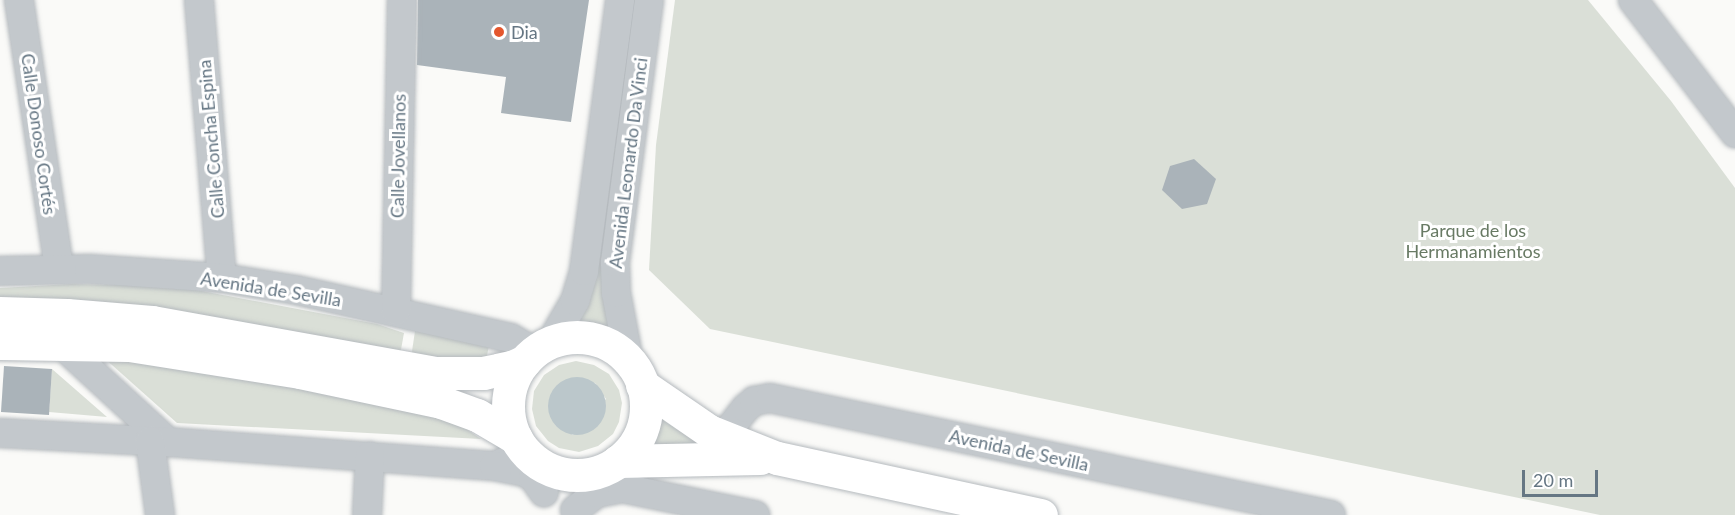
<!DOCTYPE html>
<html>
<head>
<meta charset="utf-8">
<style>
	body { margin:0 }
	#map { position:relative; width:1735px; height:515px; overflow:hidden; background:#fafaf8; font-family:Lato,sans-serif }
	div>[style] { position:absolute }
	.green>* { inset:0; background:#dadfd7 }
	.water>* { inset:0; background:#bbc7cb }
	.round { border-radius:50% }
	.building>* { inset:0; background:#aab3b9 }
	.roads { filter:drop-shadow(0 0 2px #b5babe) drop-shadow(0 0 2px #b5babe) }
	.minor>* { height:28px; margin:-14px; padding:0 14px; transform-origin:14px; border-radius:14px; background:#c3c8cc }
	.major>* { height:33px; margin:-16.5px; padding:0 16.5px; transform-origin:16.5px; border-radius:16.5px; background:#fff }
	.major>.ring { margin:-16.5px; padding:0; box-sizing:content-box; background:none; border:33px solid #fff; border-radius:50% }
	.dots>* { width:16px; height:16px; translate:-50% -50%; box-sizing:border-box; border:3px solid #fff; border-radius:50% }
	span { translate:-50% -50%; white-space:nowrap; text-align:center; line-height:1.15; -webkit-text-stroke:6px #fff; paint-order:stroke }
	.poi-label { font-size:18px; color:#657683 }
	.left { translate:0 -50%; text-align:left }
	.street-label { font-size:18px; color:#657683 }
	.park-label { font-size:18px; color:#687a64 }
	.scale { position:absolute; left:1522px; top:470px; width:76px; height:27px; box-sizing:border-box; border:3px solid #657683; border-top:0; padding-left:8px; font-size:18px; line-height:21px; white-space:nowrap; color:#657683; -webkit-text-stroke:4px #fff; paint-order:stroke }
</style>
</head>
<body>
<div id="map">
	<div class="green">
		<i style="clip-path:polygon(675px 0,1588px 0,1671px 101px,1735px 188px,1735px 515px,1600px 515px,710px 329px,649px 270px,656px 145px)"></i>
		<i style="clip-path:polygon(600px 258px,605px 303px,616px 337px,601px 330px,577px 326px,589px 304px)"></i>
		<i style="clip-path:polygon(71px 284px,175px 286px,377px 324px,404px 333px,400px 355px,0 301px,0 288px)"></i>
		<i style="clip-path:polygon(415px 331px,489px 346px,486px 360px,411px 358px)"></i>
		<i style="clip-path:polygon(103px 357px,402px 404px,459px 424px,481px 439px,177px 423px)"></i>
		<i style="clip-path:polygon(evenodd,576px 361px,594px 365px,609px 374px,619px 390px,622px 403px,619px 422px,613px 434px,598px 446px,579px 452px,559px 448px,548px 441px,536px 426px,532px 409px,534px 391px,544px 375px,559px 365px,576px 361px,568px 379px,595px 383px,606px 399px,573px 435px,556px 426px,549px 409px,553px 391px,568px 379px)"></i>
		<i style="clip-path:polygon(52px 369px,107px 417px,49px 412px)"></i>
		<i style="clip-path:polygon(657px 416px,681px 432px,706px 445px,644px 451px,652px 439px)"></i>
	</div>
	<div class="water">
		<i class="round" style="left:548px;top:377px;width:58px;height:58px"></i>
	</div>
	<div class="building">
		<i style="clip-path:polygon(418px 0,589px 0,571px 122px,501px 113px,506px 77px,417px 65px)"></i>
		<i style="clip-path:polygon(1194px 159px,1216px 179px,1207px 204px,1182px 209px,1162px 190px,1170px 166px)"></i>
		<i style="clip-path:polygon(4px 366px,52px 369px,49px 415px,1px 412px)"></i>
	</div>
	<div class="roads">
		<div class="minor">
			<i style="left:19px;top:0;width:271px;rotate:81.5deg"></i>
			<i style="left:199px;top:0;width:279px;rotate:85.3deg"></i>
			<i style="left:1633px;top:0;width:168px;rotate:52.5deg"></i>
			<i style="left:0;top:271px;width:89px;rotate:-1.3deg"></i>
			<i style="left:89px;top:269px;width:133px;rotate:3.9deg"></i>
			<i style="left:222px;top:278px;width:75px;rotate:9.2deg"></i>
			<i style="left:296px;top:290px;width:220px;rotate:12.6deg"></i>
			<i style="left:511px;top:338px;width:28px;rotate:30deg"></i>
			<i style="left:396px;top:311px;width:311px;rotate:-88.9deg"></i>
			<i style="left:551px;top:342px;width:48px;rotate:-59.7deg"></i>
			<i style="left:575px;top:301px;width:31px;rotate:-73deg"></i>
			<i style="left:584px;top:271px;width:273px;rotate:-82.4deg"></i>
			<i style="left:60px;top:343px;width:147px;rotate:42.5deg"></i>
			<i style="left:629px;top:361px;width:69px;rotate:-100.8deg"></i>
			<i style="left:616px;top:293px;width:31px;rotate:-92deg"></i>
			<i style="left:615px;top:262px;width:264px;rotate:-82.6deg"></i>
			<i style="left:0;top:433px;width:168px;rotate:3.1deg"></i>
			<i style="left:168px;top:442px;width:327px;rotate:4.2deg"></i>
			<i style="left:494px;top:466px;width:35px;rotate:-22deg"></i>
			<i style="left:723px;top:437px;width:37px;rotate:-52deg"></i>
			<i style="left:746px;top:408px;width:11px;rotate:-41deg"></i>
			<i style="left:754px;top:401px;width:16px;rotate:-11deg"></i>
			<i style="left:770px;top:398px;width:573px;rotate:11.78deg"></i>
			<i style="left:150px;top:441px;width:75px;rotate:82.3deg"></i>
			<i style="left:494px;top:466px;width:31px;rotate:11deg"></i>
			<i style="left:524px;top:472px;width:10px;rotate:29deg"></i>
			<i style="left:533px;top:477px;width:19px;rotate:55deg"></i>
			<i style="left:575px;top:510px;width:28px;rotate:-38deg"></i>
			<i style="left:597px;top:493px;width:25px;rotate:-11deg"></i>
			<i style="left:622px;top:488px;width:136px;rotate:11.5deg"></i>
			<i style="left:367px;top:515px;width:59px;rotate:-87.1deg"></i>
		</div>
		<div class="major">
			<i style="left:0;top:313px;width:67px;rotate:1.7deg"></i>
			<i style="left:67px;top:315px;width:85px;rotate:4.7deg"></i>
			<i style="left:152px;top:322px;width:288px;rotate:10.2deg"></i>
			<i style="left:435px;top:373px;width:48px"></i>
			<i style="left:483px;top:373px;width:30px;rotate:-12deg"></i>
			<i style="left:512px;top:367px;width:14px;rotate:-25deg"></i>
			<i class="ring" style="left:508px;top:337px;width:105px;height:105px"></i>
			<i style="left:0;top:343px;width:129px;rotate:0.9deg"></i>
			<i style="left:129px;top:345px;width:173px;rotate:9deg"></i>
			<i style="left:300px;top:372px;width:144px;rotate:12deg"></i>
			<i style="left:441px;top:402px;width:38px;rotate:20deg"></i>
			<i style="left:477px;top:415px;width:45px;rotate:30.5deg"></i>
			<i style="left:642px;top:385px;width:81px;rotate:34.5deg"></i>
			<i style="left:709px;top:431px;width:73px;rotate:21.7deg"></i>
			<i style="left:777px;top:458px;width:270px;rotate:12.2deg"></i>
			<i style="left:618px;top:461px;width:142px;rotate:-1.2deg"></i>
		</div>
	</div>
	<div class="dots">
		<i style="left:499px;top:32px;background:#e4572e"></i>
	</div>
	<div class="poi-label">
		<span class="left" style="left:511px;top:32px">Dia</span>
	</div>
	<div class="street-label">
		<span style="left:39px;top:134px;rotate:82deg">Calle Donoso Cortés</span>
		<span style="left:211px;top:139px;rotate:-95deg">Calle Concha Espina</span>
		<span style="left:398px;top:156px;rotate:-89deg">Calle Jovellanos</span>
		<span style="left:628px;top:163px;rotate:-83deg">Avenida Leonardo Da Vinci</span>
		<span style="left:271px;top:289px;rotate:9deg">Avenida de Sevilla</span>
		<span style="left:1019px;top:450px;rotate:12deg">Avenida de Sevilla</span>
	</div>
	<div class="park-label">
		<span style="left:1473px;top:241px">Parque de los<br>Hermanamientos</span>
	</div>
	<div class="scale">20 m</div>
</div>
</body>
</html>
